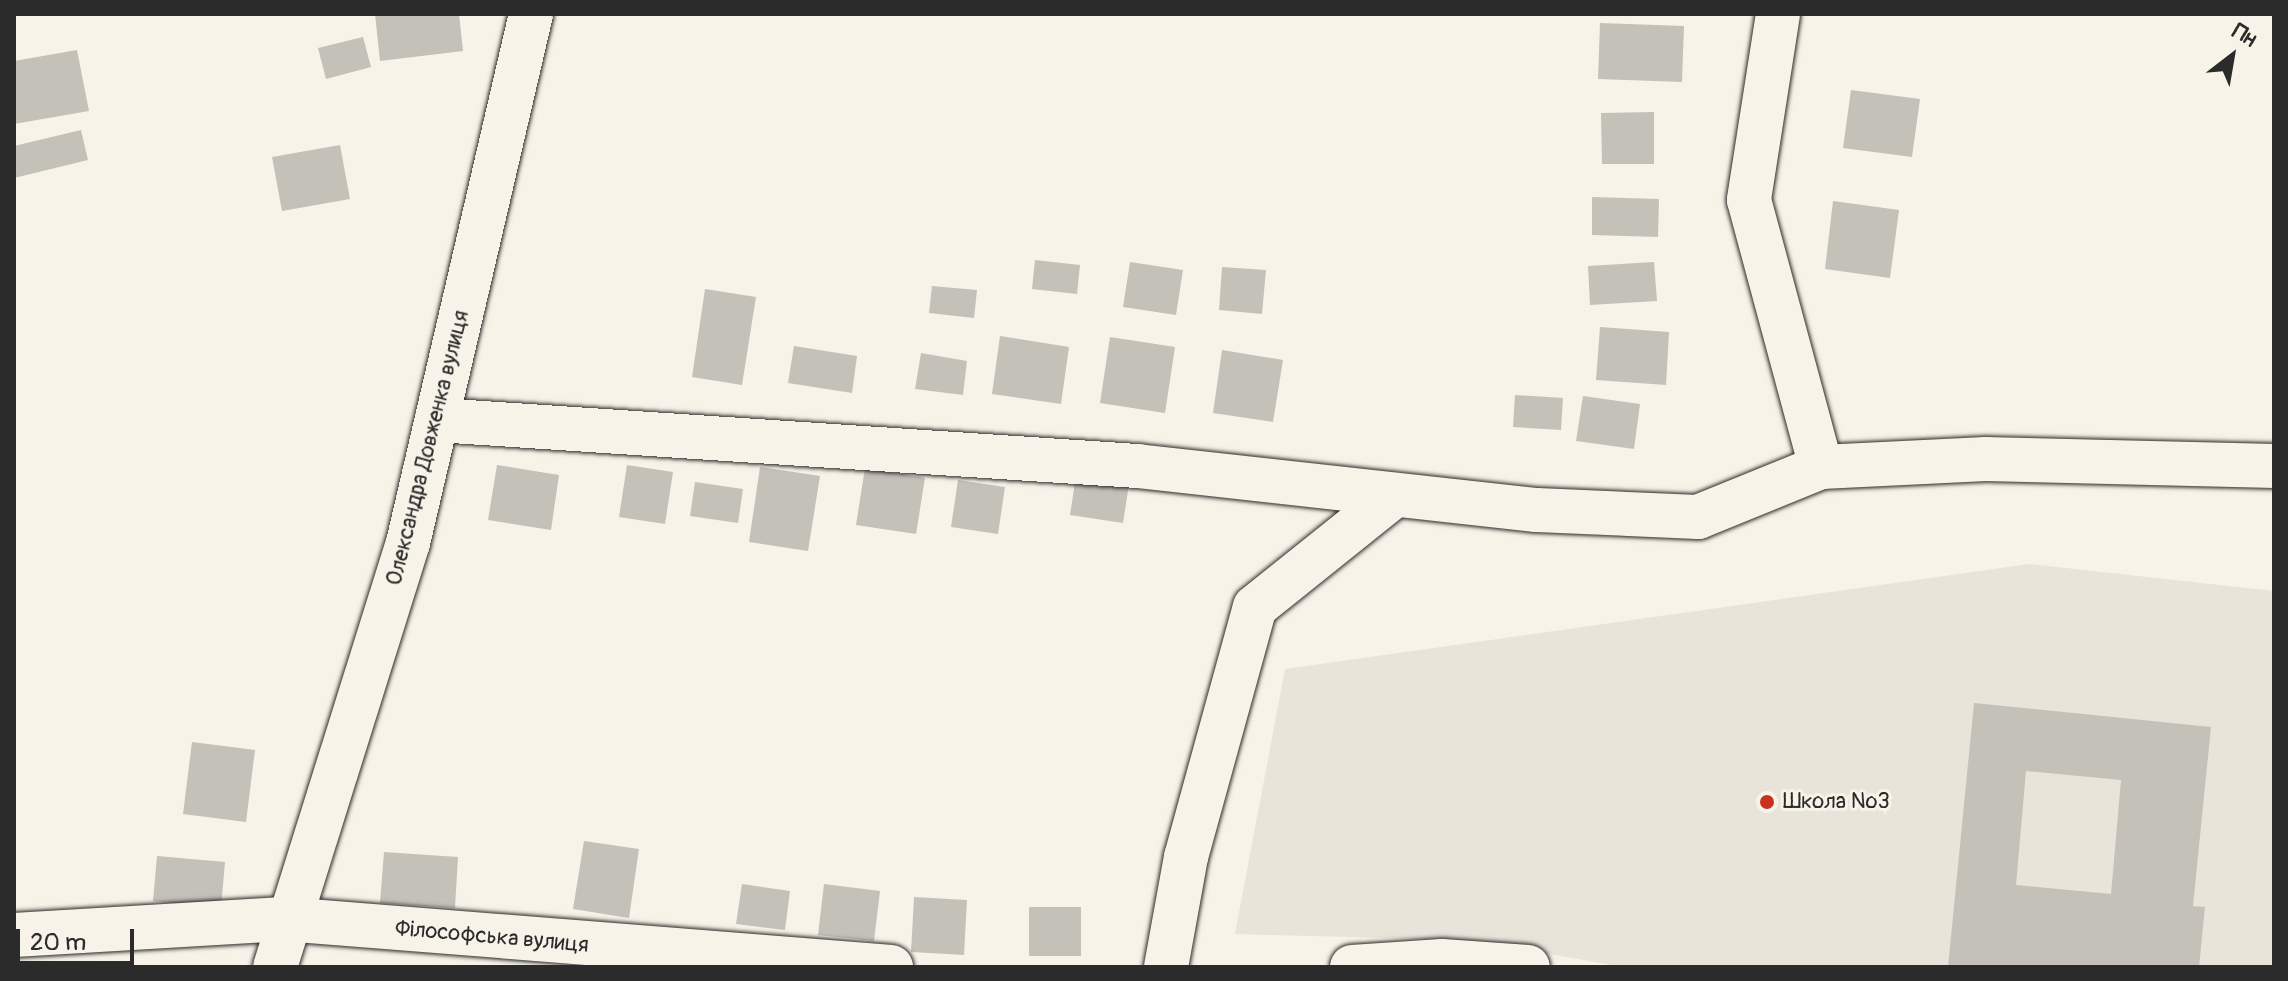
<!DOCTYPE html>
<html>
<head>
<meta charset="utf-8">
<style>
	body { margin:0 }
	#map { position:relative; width:2288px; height:981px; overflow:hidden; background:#f7f3e8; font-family:Pangolin,sans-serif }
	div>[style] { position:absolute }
	.built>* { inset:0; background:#e8e4da }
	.building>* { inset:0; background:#c4c1b9 }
	.roads { filter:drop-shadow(0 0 2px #2b2b2b) drop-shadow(0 0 2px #2b2b2b) }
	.minor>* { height:44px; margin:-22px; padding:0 22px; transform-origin:22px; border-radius:22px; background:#f7f3e8 }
	.dots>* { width:22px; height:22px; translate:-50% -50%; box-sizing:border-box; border:4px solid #f7f3e8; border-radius:50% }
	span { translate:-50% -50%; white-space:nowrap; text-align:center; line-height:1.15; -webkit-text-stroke:6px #f7f3e8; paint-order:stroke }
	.street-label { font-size:22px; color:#2b2b2b }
	.poi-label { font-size:22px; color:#2b2b2b }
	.left { translate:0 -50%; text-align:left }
	.frame { position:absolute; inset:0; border:16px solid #2b2b2b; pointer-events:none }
	.north { position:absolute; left:2192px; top:16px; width:80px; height:80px; -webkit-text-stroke:6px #f7f3e8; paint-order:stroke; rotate:31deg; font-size:22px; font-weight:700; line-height:32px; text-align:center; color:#2b2b2b }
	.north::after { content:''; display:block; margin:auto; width:28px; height:36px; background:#2b2b2b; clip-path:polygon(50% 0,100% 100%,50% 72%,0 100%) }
	.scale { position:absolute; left:16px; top:929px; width:118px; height:36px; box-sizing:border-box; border:4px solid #2b2b2b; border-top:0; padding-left:10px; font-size:24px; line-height:28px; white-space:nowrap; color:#2b2b2b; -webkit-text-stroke:6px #f7f3e8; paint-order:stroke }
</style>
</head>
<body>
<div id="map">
	<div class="built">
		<i style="clip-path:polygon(2029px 564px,2274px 591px,2274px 967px,1623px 967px,1470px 940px,1235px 934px,1285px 669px)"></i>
	</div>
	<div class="building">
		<i style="clip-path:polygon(375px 14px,459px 14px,463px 51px,380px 61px)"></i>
		<i style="clip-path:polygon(1600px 23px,1684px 26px,1682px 82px,1598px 79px)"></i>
		<i style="clip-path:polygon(363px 37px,371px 67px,326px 79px,318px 48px)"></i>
		<i style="clip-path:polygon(77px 50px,89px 111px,14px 124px,14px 61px)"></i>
		<i style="clip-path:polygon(1851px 90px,1920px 99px,1912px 157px,1843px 148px)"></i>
		<i style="clip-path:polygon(1654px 112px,1654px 164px,1602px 164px,1601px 113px)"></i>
		<i style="clip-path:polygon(81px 130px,88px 160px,14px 178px,14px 146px)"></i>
		<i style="clip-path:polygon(340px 145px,350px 199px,282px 211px,272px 157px)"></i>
		<i style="clip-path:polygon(1592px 197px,1659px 199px,1658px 237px,1592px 235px)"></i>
		<i style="clip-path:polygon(1833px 201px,1899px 210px,1890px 278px,1825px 269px)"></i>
		<i style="clip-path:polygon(1035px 260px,1080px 265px,1077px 294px,1032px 289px)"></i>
		<i style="clip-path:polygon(1130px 262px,1183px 270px,1176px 315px,1123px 307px)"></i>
		<i style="clip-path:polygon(1654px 262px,1657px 301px,1590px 305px,1588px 266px)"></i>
		<i style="clip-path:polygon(1222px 267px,1266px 270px,1262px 314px,1219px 310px)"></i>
		<i style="clip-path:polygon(932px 286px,977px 290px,974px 318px,929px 313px)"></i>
		<i style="clip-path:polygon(705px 289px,756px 297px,742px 385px,692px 377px)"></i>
		<i style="clip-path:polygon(1600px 327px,1669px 332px,1666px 385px,1596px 380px)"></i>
		<i style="clip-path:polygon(1000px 336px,1069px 347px,1061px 404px,992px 394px)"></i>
		<i style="clip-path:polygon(1110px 337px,1175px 347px,1165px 413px,1100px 403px)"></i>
		<i style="clip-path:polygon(794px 346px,857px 356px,852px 393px,788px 383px)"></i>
		<i style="clip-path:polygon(1222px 350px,1283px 360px,1273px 422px,1213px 413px)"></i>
		<i style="clip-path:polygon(921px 353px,967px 361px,963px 395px,915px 389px)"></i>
		<i style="clip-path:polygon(1515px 395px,1563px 398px,1561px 430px,1513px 427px)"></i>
		<i style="clip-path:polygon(1583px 396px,1640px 404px,1634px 449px,1576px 441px)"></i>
		<i style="clip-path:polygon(497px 465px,559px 475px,551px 530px,488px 520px)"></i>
		<i style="clip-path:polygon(627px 465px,673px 472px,665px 524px,619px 517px)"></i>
		<i style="clip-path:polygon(760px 467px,820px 476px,808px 551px,749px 542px)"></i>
		<i style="clip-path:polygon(865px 468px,925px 478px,916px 534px,856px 525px)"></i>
		<i style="clip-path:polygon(1076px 476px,1129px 484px,1123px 523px,1070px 515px)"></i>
		<i style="clip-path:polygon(958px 480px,1005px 487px,998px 534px,951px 527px)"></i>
		<i style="clip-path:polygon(695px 482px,743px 489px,738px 523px,690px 516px)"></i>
		<i style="clip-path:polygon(evenodd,1974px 703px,2211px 727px,2193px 906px,2205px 907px,2199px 967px,1948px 967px,1974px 703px,2026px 771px,2121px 780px,2111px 894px,2016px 885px,2026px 771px)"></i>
		<i style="clip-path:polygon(192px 742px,255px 750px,246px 822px,183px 814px)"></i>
		<i style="clip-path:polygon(584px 841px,639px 849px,629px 918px,573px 909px)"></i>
		<i style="clip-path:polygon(384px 852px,458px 857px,455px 908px,380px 903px)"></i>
		<i style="clip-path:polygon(157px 856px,225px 862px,221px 908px,153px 901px)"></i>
		<i style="clip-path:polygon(742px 884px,790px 891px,785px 930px,736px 924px)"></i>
		<i style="clip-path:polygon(824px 884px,880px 891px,874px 941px,818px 935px)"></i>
		<i style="clip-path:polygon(914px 897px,967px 900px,964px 955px,911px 952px)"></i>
		<i style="clip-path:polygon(1029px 907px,1081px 907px,1081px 956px,1029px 956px)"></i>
	</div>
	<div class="roads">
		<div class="minor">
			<i style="left:1778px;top:14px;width:188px;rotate:98.9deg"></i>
			<i style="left:1749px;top:200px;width:277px;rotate:74.9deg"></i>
			<i style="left:437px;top:420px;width:702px;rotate:3.76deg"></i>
			<i style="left:1137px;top:466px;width:402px;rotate:6.3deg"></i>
			<i style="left:1537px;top:510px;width:161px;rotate:2.5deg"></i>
			<i style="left:1698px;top:517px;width:133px;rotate:-22.1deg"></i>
			<i style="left:1821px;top:467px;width:165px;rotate:-2.8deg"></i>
			<i style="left:1986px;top:459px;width:288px;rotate:1.4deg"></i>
			<i style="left:14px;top:935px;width:270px;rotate:-3.4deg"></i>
			<i style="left:284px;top:919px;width:609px;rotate:4.52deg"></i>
			<i style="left:275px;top:967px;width:444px;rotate:-72.6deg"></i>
			<i style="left:408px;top:543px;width:543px;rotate:-76.91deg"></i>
			<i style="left:1166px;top:967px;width:112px;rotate:-79.7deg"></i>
			<i style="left:1186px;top:857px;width:259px;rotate:-74.6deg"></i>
			<i style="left:1255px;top:607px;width:179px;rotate:-38.7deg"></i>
			<i style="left:1352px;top:967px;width:90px;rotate:-3.8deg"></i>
			<i style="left:1442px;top:961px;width:86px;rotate:4deg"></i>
		</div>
	</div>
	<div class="dots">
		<i style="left:1767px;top:802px;background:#c8321e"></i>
	</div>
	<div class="street-label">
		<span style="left:428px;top:448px;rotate:-76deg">Олександра Довженка вулиця</span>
		<span style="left:492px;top:937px;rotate:5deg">Філософська вулиця</span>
	</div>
	<div class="poi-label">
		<span class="left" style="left:1783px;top:802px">Школа №3</span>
	</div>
	<div class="frame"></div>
	<div class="north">Пн</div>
	<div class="scale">20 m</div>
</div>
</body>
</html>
